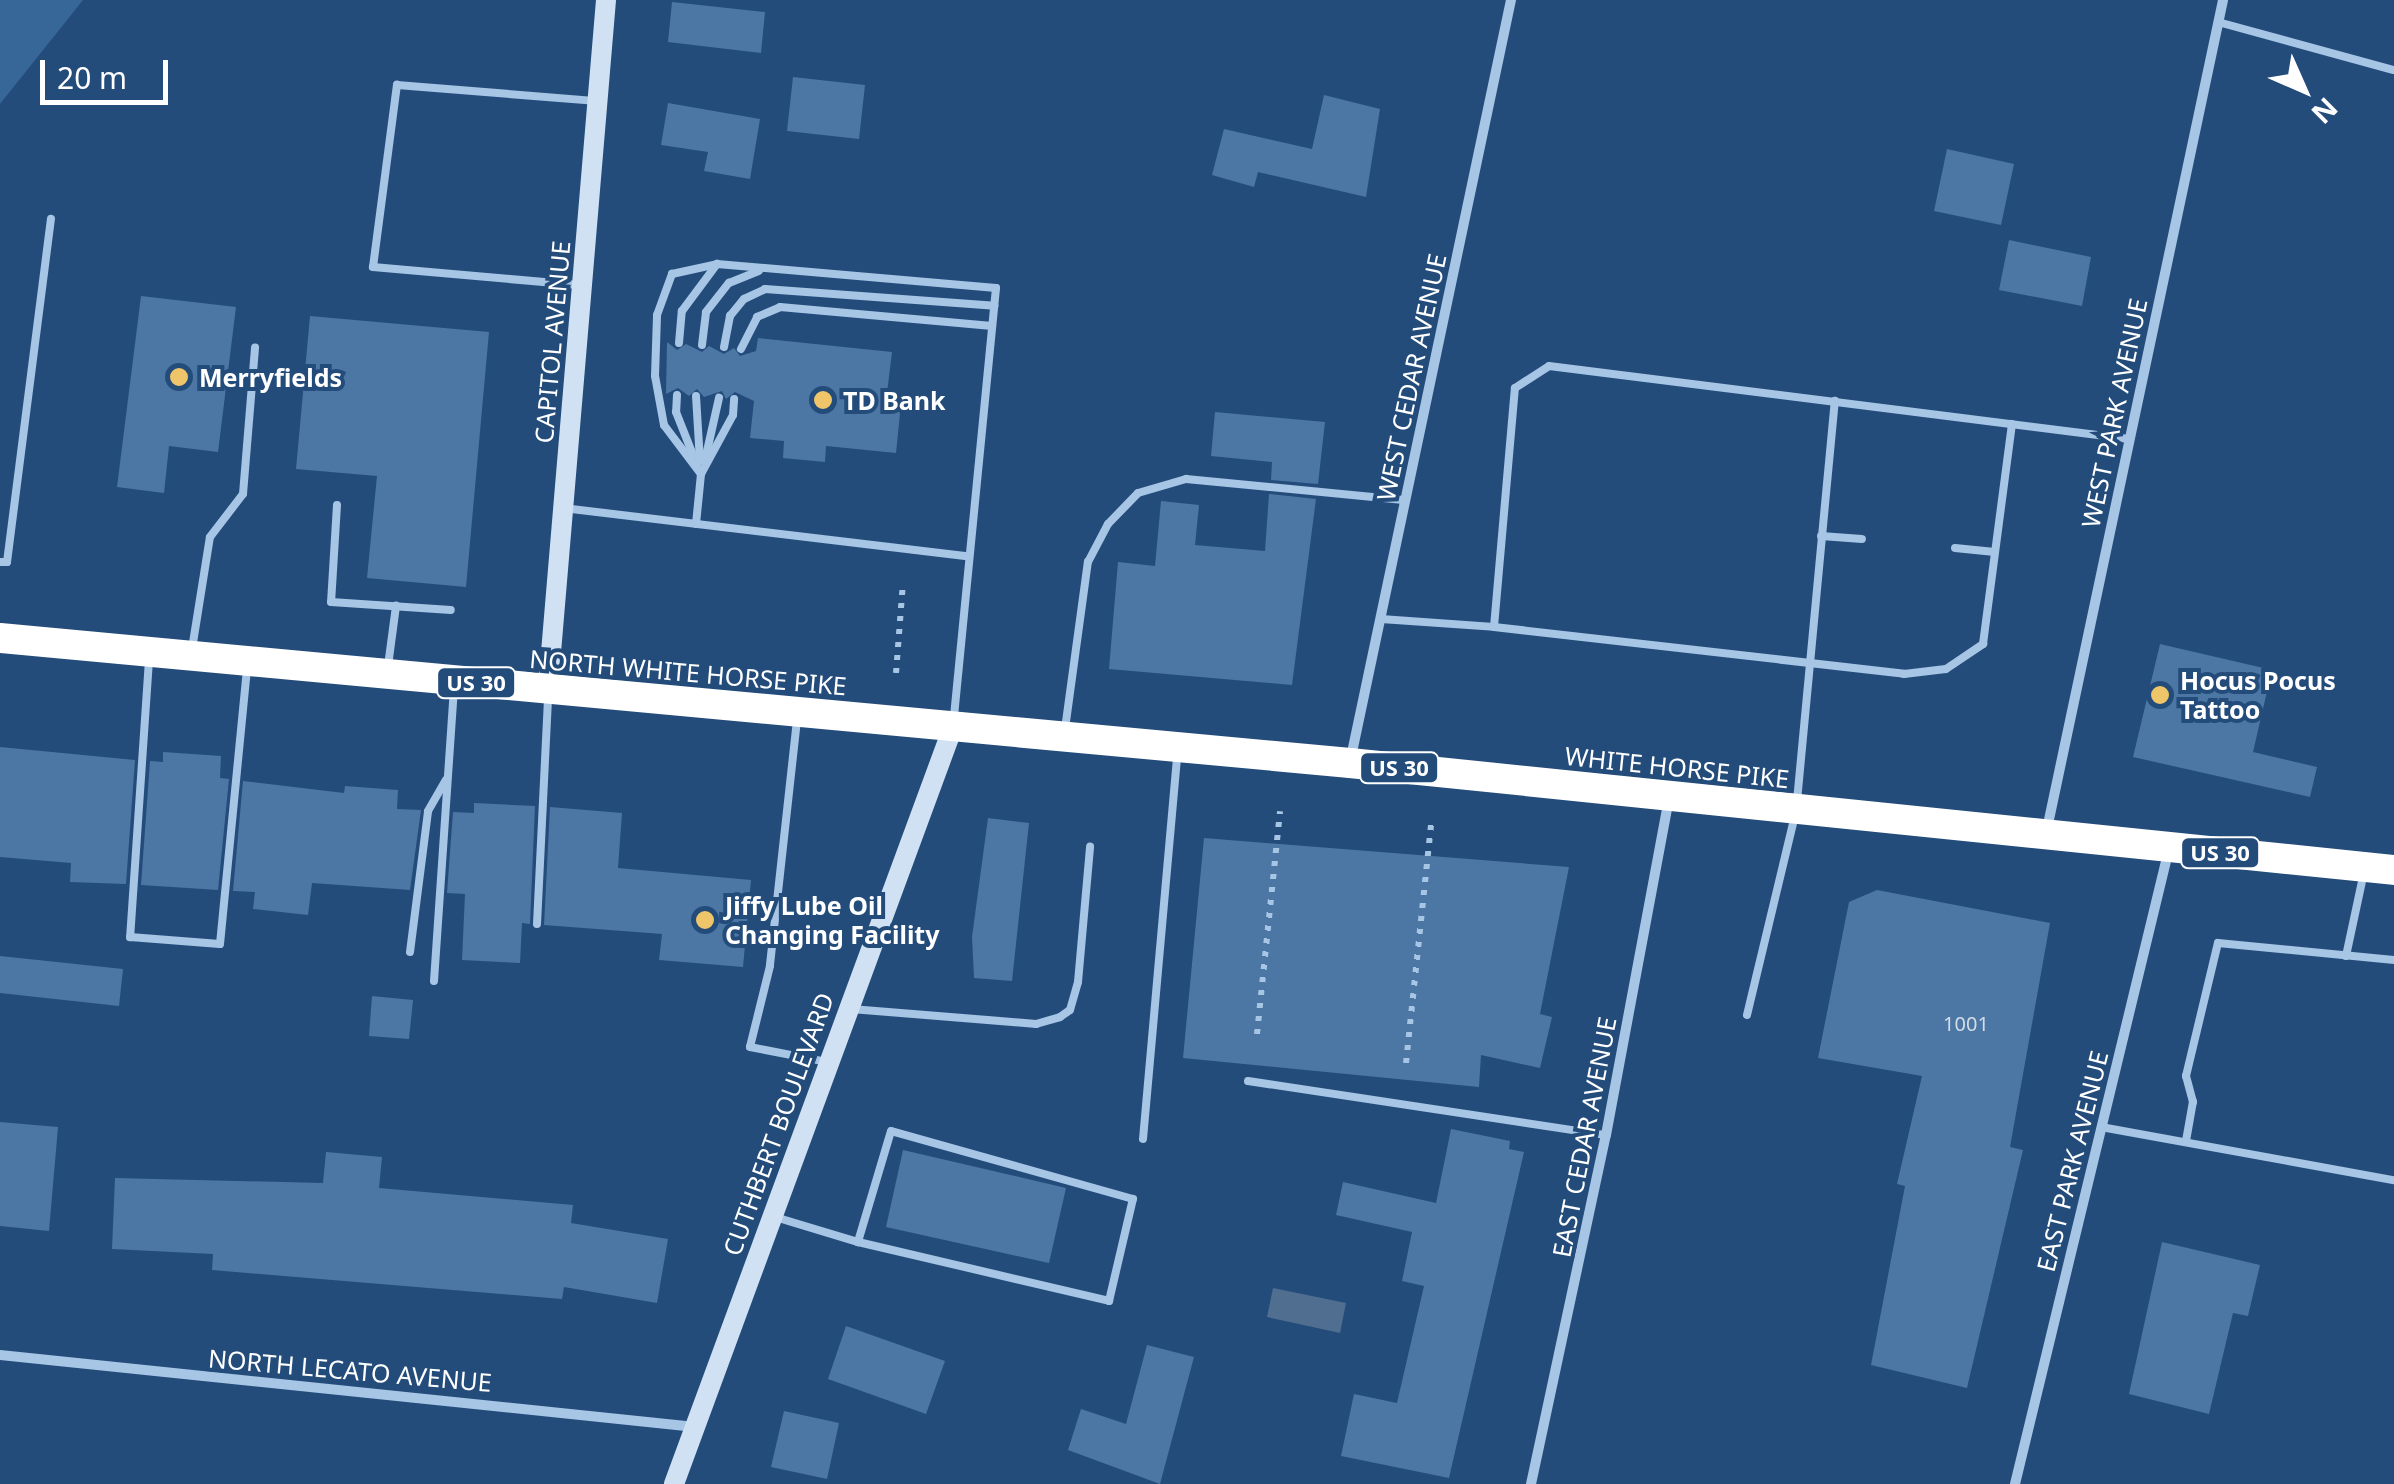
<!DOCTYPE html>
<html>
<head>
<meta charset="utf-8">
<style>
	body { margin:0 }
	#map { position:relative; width:2394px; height:1484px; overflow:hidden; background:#234c7b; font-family:"Noto Sans",sans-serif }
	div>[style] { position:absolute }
	.green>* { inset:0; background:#376699 }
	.water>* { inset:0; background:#4f6e90 }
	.building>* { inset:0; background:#4c76a4 }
	.path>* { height:6px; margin-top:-3px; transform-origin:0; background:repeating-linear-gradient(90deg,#a7c5e5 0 5px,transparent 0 13px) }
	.lane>* { height:8px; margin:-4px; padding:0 4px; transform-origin:4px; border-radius:4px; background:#a7c5e5 }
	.street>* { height:10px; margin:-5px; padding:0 5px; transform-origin:5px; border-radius:5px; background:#a7c5e5 }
	.secondary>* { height:20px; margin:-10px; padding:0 10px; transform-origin:10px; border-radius:10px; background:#d0e1f4 }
	.highway>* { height:30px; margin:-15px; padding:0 15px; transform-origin:15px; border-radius:15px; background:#fff }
	.dots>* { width:28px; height:28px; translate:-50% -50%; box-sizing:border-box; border:5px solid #234c7b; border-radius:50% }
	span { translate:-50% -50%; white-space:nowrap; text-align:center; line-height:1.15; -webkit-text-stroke:8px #234c7b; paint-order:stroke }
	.number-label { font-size:20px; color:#d2dde8 }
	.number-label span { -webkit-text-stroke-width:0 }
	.shield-label span { padding:2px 8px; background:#234c7b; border:2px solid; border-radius:8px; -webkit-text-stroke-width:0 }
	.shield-label { font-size:22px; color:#fff; font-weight:700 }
	.street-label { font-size:25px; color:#fff }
	.poi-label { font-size:25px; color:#fff; font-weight:700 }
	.left { translate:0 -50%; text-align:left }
	.north { position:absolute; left:2254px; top:40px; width:100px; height:100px; -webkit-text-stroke:8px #234c7b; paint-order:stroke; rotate:135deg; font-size:28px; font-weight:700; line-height:40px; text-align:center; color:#fff }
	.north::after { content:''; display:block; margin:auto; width:35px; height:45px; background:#fff; clip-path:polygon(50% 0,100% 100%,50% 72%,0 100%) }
	.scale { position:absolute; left:40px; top:60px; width:128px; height:45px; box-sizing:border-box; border:5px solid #fff; border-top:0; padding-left:12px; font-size:30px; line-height:35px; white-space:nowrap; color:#fff; -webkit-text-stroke:8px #234c7b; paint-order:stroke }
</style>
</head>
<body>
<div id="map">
	<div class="green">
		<i style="clip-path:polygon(0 0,83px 0,0 104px)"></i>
	</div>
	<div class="water">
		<i style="clip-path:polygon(1273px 1288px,1346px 1303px,1340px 1333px,1267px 1317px)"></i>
	</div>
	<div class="building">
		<i style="clip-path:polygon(672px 2px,765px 12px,761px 53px,668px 42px)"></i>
		<i style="clip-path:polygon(793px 77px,865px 85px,859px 139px,787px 131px)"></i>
		<i style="clip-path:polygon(1324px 95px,1380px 109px,1366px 197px,1258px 172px,1254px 187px,1212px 175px,1224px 129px,1312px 149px)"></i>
		<i style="clip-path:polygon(668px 103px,760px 119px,750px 179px,704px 171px,708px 152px,661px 145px)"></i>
		<i style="clip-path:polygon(1947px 149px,2014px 164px,2001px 225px,1934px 211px)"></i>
		<i style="clip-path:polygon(2009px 240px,2091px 257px,2082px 306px,1999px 290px)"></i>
		<i style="clip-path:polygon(141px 296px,236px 307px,218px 452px,169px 446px,164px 493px,117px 487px)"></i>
		<i style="clip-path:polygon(310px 316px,489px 332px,466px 587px,367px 578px,377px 476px,296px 469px)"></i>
		<i style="clip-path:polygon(758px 338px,892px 352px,887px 393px,902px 394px,896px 453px,826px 446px,825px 462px,783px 458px,784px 441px,750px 438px,754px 401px,735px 392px,726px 399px,722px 391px,704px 397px,697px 389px,689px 396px,678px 388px,666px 394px,667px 342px,677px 350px,686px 344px,702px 352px,709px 346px,724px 354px,734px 348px,740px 356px,756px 351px)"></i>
		<i style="clip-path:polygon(1215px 412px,1325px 422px,1318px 484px,1271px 480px,1272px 462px,1211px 456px)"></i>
		<i style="clip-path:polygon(1269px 494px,1316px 499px,1292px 685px,1109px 669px,1118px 562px,1155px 566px,1161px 501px,1199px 505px,1195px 545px,1265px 551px)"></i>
		<i style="clip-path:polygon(2160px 644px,2272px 670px,2253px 752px,2317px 767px,2310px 797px,2133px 757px)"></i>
		<i style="clip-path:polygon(0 747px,135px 760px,126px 884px,70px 882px,71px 863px,0 857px)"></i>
		<i style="clip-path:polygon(163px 752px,221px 756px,220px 778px,229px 779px,218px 890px,141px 885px,150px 761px,163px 762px)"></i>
		<i style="clip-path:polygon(243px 781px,344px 793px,345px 786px,398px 790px,397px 809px,421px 810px,410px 890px,312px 883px,308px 915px,253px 909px,255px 892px,233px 891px)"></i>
		<i style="clip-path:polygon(474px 803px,535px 806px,530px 924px,522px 923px,520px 963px,462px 960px,465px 894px,447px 893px,453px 812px,474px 813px)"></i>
		<i style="clip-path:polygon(550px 807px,622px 813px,618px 868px,751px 880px,743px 967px,659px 960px,662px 934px,544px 925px)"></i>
		<i style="clip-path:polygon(988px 818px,1029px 823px,1012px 981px,974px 978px,972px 937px)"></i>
		<i style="clip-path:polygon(1204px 838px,1569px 867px,1540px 1014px,1552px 1017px,1540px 1068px,1481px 1055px,1479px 1087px,1183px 1058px)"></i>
		<i style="clip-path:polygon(1877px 890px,2050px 923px,2010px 1147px,2023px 1150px,1967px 1388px,1871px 1365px,1905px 1186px,1897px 1184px,1922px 1076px,1818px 1058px,1849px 902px)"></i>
		<i style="clip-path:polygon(0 956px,123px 969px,119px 1006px,0 993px)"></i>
		<i style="clip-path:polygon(372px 996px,413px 1000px,409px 1039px,369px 1036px)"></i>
		<i style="clip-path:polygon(0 1122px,58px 1127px,49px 1231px,0 1226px)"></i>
		<i style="clip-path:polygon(1451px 1129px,1510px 1141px,1509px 1149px,1524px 1152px,1449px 1478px,1341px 1456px,1354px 1394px,1397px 1403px,1424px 1286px,1402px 1281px,1412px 1232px,1336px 1215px,1343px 1182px,1436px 1203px)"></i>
		<i style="clip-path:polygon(903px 1150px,1066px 1188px,1049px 1263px,886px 1227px)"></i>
		<i style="clip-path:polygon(326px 1152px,382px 1157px,379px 1188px,573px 1205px,571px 1223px,668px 1239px,657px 1303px,564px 1287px,562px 1299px,212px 1270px,213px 1254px,112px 1249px,115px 1178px,323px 1183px)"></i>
		<i style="clip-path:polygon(2162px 1242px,2260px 1265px,2248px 1316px,2233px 1313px,2209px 1414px,2129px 1394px)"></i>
		<i style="clip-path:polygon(846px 1326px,945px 1361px,926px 1414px,828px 1379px)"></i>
		<i style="clip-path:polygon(1147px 1345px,1194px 1357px,1160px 1484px,1068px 1450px,1081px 1409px,1126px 1424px)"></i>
		<i style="clip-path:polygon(784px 1411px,839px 1423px,827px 1479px,771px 1467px)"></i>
	</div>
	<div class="path">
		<i style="left:896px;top:673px;width:90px;rotate:-85.6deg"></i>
		<i style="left:1257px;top:1034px;width:224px;rotate:-84.1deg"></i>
		<i style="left:1406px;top:1063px;width:240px;rotate:-84deg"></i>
	</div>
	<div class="lane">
		<i style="left:2218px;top:22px;width:182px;rotate:15.3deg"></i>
		<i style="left:578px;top:285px;width:206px;rotate:-175deg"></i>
		<i style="left:373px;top:267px;width:184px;rotate:-82.5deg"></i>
		<i style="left:397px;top:85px;width:198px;rotate:4.6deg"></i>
		<i style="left:679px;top:343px;width:32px;rotate:-85deg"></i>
		<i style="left:682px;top:311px;width:59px;rotate:-53.3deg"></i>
		<i style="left:702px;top:345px;width:33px;rotate:-83deg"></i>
		<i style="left:706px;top:312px;width:37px;rotate:-52deg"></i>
		<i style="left:729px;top:283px;width:32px;rotate:-22deg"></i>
		<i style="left:724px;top:347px;width:32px;rotate:-79deg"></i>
		<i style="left:730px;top:316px;width:22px;rotate:-51deg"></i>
		<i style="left:744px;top:299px;width:23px;rotate:-25deg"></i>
		<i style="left:765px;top:289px;width:230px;rotate:4.2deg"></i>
		<i style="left:741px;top:349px;width:36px;rotate:-63deg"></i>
		<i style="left:757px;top:317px;width:25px;rotate:-23deg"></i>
		<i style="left:780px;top:307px;width:213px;rotate:5.1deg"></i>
		<i style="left:677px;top:395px;width:17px;rotate:93deg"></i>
		<i style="left:676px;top:412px;width:57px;rotate:68.4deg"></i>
		<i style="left:696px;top:396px;width:65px;rotate:86.5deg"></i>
		<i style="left:705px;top:460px;width:64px;rotate:-77.3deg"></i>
		<i style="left:701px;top:474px;width:67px;rotate:-61.5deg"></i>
		<i style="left:733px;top:415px;width:16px;rotate:-86deg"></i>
		<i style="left:337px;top:505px;width:97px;rotate:93.5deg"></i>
		<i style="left:331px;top:602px;width:120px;rotate:3.8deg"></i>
		<i style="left:563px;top:508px;width:407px;rotate:6.8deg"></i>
		<i style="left:696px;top:524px;width:50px;rotate:-84.3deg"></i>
		<i style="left:701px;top:474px;width:61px;rotate:-127.1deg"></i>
		<i style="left:664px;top:425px;width:50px;rotate:-100.4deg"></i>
		<i style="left:655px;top:376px;width:61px;rotate:-88.1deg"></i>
		<i style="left:657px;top:315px;width:44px;rotate:-69.9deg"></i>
		<i style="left:672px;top:274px;width:46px;rotate:-12.5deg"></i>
		<i style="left:717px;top:264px;width:280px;rotate:4.9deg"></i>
		<i style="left:996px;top:288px;width:432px;rotate:95.6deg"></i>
		<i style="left:1821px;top:536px;width:41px;rotate:4.2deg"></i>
		<i style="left:1955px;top:548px;width:40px;rotate:5.7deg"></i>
		<i style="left:0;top:562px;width:7px"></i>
		<i style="left:7px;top:562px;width:346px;rotate:-82.7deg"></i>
		<i style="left:1381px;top:619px;width:113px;rotate:4deg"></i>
		<i style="left:1494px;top:627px;width:240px;rotate:-85deg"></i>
		<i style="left:1515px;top:388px;width:40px;rotate:-32.9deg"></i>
		<i style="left:1549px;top:366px;width:585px;rotate:7.17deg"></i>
		<i style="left:1494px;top:627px;width:413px;rotate:6.5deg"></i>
		<i style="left:1904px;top:674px;width:42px;rotate:-6.8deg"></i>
		<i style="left:1946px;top:669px;width:45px;rotate:-34deg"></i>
		<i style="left:1983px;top:644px;width:222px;rotate:-82.5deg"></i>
		<i style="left:192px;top:649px;width:113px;rotate:-80.9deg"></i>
		<i style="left:210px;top:537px;width:54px;rotate:-52.5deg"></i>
		<i style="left:243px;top:494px;width:147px;rotate:-85.3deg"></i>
		<i style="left:149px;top:660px;width:278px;rotate:93.9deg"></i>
		<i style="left:130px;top:937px;width:90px;rotate:4.4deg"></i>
		<i style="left:220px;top:944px;width:278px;rotate:-84.4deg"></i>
		<i style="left:388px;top:666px;width:61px;rotate:-82.4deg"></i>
		<i style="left:797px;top:720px;width:247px;rotate:96.3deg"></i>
		<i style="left:770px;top:966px;width:83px;rotate:103.9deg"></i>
		<i style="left:750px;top:1047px;width:78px;rotate:11deg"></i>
		<i style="left:1065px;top:729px;width:169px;rotate:-82.2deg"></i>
		<i style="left:1088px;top:562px;width:43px;rotate:-62.2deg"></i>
		<i style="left:1108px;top:524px;width:43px;rotate:-45.9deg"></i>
		<i style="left:1138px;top:493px;width:50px;rotate:-16.3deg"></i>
		<i style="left:1186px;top:479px;width:221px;rotate:5.5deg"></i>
		<i style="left:1797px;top:801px;width:402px;rotate:-84.6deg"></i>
		<i style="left:537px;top:924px;width:226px;rotate:-87.2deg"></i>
		<i style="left:410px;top:952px;width:142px;rotate:-82.7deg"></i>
		<i style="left:428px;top:811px;width:36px;rotate:-60deg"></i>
		<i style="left:2346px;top:956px;width:86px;rotate:-77.9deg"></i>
		<i style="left:434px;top:981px;width:296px;rotate:-86.1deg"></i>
		<i style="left:851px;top:1009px;width:186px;rotate:4.6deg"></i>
		<i style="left:1036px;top:1024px;width:25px;rotate:-16deg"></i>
		<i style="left:1060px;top:1017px;width:12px;rotate:-35deg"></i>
		<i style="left:1070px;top:1010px;width:29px;rotate:-74deg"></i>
		<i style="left:1078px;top:982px;width:136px;rotate:-84.9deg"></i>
		<i style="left:1747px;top:1015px;width:206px;rotate:-76.5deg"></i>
		<i style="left:1248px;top:1081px;width:362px;rotate:8.6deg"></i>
		<i style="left:2101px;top:1127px;width:298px;rotate:10.3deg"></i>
		<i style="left:1143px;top:1139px;width:385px;rotate:-84.9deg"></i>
		<i style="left:2186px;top:1141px;width:40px;rotate:-80deg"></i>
		<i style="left:2193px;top:1102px;width:27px;rotate:-105deg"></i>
		<i style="left:2186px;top:1076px;width:137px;rotate:-76.5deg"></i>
		<i style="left:2218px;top:943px;width:177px;rotate:5.5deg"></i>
		<i style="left:775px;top:1217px;width:87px;rotate:16.8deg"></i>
		<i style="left:858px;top:1242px;width:258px;rotate:13.2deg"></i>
		<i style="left:1109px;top:1301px;width:105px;rotate:-76.8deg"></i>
		<i style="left:1133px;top:1199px;width:251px;rotate:-164.3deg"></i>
		<i style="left:891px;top:1131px;width:116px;rotate:106.6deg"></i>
	</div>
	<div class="street">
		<i style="left:1350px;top:762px;width:779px;rotate:-78.07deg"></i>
		<i style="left:2047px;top:829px;width:847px;rotate:-78.01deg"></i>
		<i style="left:0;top:1355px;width:699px;rotate:5.91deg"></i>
		<i style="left:1531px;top:1484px;width:357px;rotate:-77.9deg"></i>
		<i style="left:1606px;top:1135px;width:344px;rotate:-79.4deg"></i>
		<i style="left:2015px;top:1484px;width:653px;rotate:-76.37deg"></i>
	</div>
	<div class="secondary">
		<i style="left:548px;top:688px;width:690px;rotate:-85.18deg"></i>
		<i style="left:674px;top:1484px;width:807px;rotate:-69.77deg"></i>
	</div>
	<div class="highway">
		<i style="left:0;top:638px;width:1356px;rotate:5.29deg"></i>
		<i style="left:1350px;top:763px;width:1049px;rotate:5.85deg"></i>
	</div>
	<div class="dots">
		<i style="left:179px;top:377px;background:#efc56a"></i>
		<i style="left:823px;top:400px;background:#efc56a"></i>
		<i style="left:2160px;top:695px;background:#efc56a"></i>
		<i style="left:705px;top:920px;background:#efc56a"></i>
	</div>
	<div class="number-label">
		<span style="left:1966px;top:1023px">1001</span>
	</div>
	<div class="shield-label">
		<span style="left:476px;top:683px">US 30</span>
		<span style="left:1399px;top:768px">US 30</span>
		<span style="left:2220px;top:853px">US 30</span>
	</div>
	<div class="street-label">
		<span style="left:552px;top:342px;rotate:-85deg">CAPITOL AVENUE</span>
		<span style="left:1411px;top:377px;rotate:-78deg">WEST CEDAR AVENUE</span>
		<span style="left:2114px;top:413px;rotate:-78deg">WEST PARK AVENUE</span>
		<span style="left:688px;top:672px;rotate:5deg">NORTH WHITE HORSE PIKE</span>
		<span style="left:1677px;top:767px;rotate:6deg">WHITE HORSE PIKE</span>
		<span style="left:778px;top:1124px;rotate:-70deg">CUTHBERT BOULEVARD</span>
		<span style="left:1584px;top:1137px;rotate:-79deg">EAST CEDAR AVENUE</span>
		<span style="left:2072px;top:1161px;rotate:-76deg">EAST PARK AVENUE</span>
		<span style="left:350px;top:1370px;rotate:5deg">NORTH LECATO AVENUE</span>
	</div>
	<div class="poi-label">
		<span class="left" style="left:199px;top:377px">Merryfields</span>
		<span class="left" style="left:843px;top:400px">TD Bank</span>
		<span class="left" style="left:2180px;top:695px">Hocus Pocus<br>Tattoo</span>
		<span class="left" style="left:725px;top:920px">Jiffy Lube Oil<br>Changing Facility</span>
	</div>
	<div class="north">N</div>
	<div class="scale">20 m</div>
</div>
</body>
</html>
